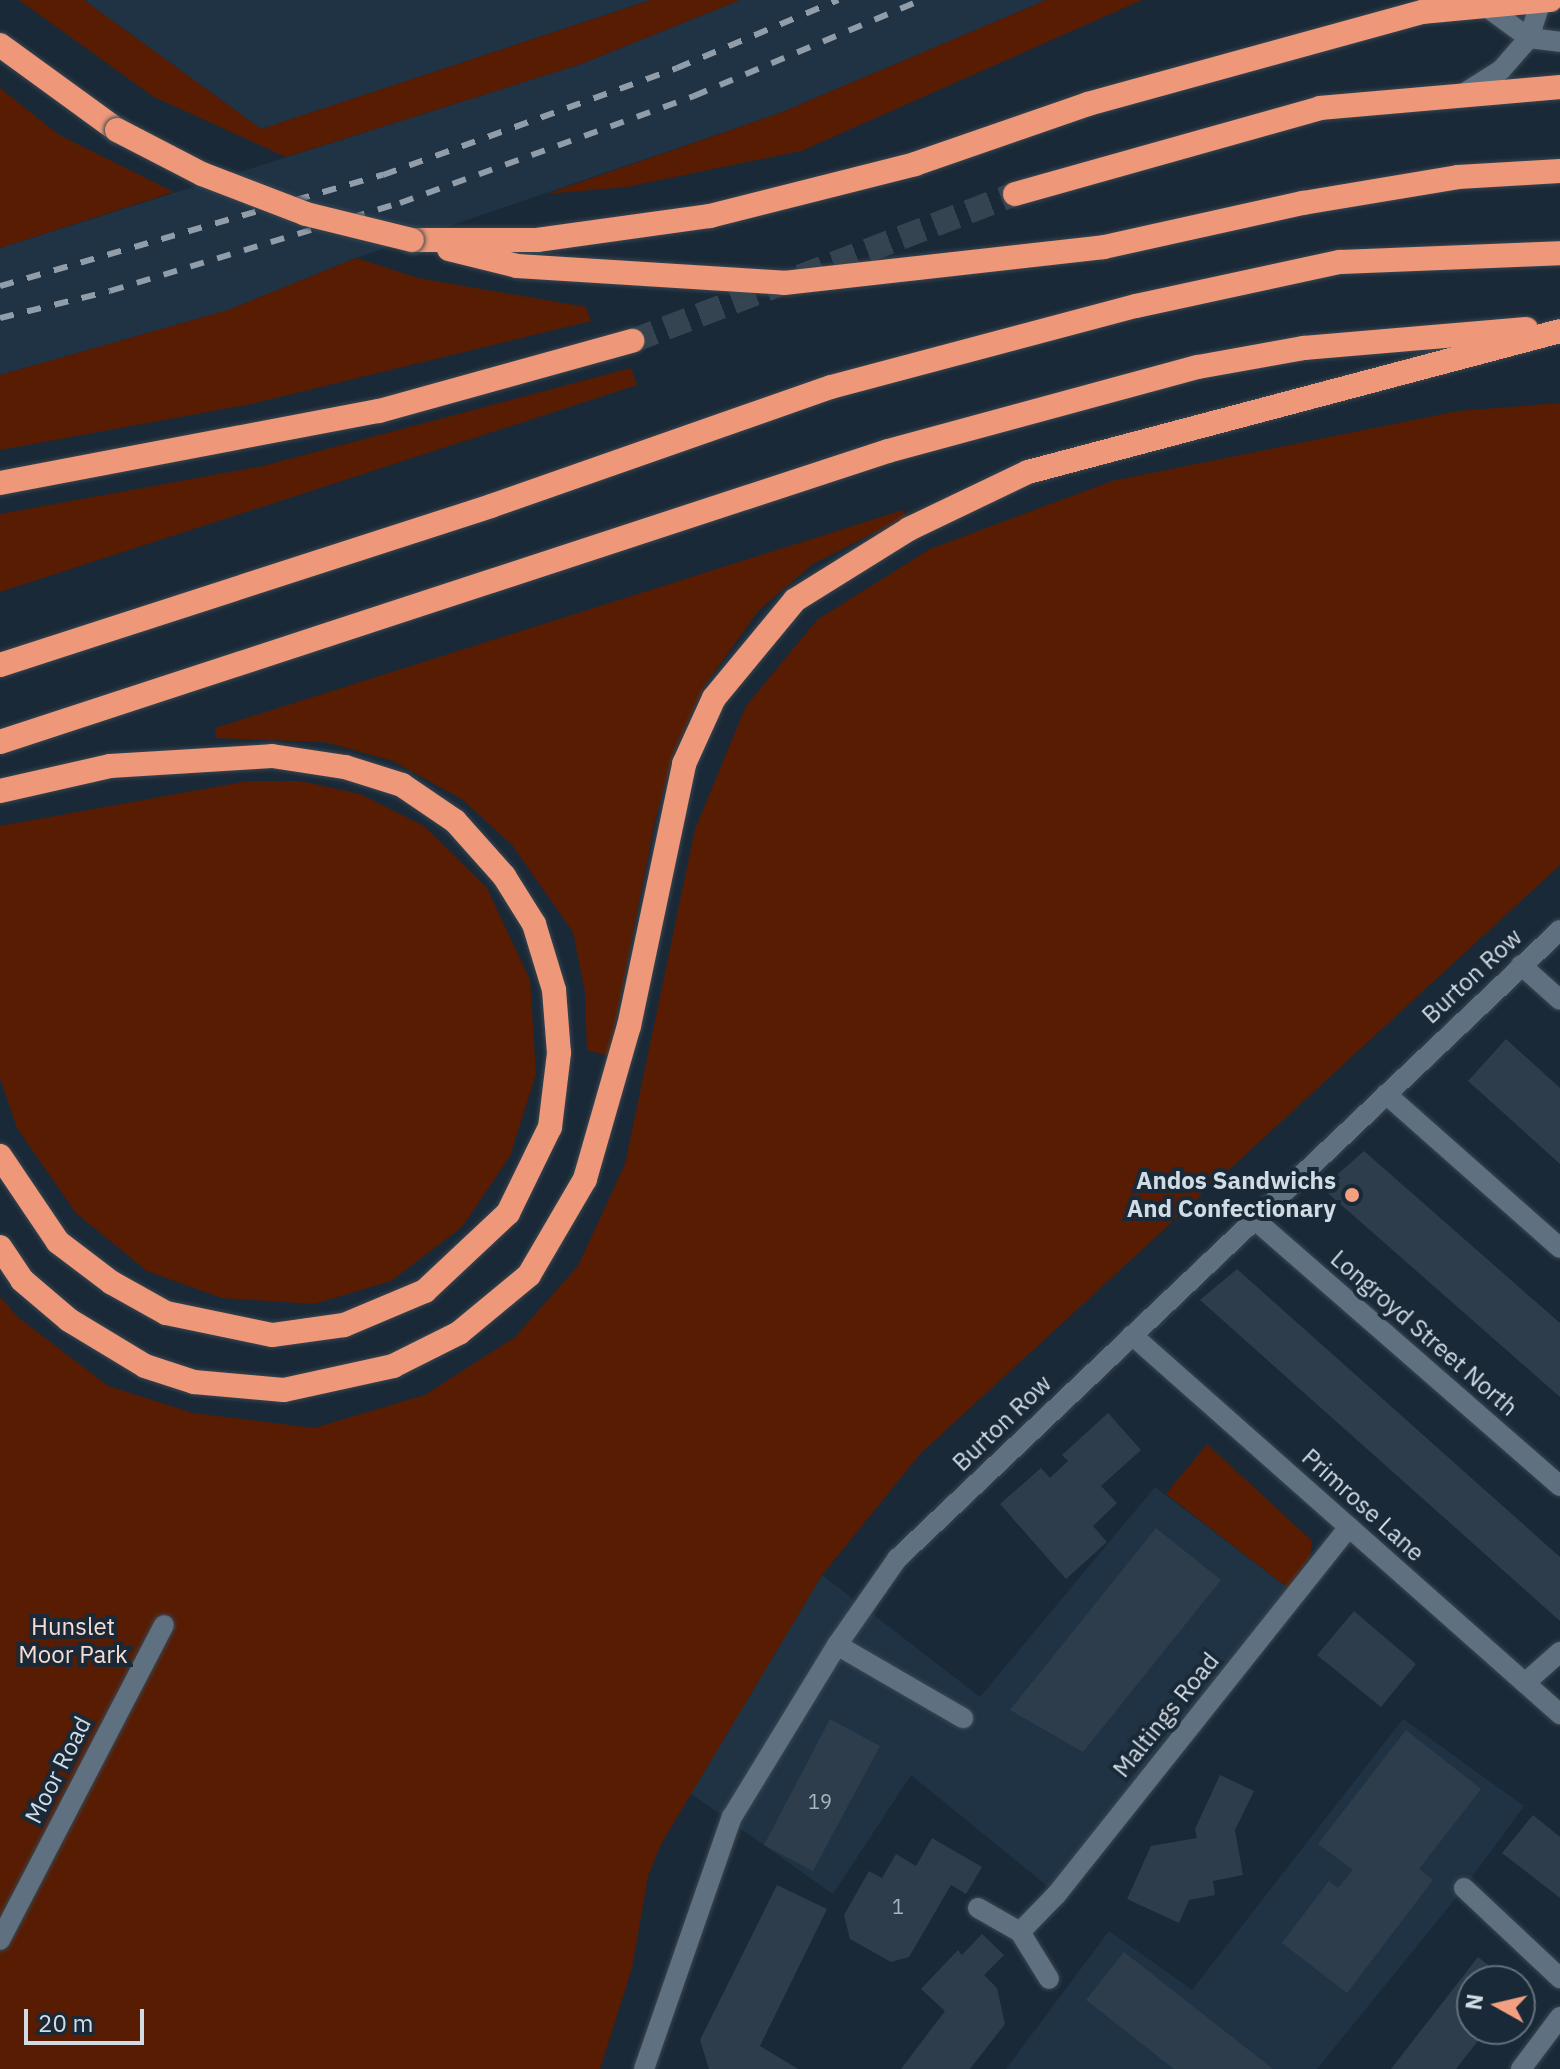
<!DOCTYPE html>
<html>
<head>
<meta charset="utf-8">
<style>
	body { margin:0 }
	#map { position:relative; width:1560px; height:2069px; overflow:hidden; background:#1a2937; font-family:"IBM Plex Sans",sans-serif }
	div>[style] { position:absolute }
	.built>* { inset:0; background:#1f3345 }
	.green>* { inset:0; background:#581c02 }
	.building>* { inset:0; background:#2e3d4c }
	.highway-tunnel>* { height:24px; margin-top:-12px; transform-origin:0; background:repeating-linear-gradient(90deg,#354451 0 24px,transparent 0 36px) }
	.roads { filter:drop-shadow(0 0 2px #394651) drop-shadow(0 0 2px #394651) }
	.lane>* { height:20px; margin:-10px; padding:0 10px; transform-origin:10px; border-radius:10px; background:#5f7080 }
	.street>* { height:20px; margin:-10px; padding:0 10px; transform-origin:10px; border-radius:10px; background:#5f7080 }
	.secondary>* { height:20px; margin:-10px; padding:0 10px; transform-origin:10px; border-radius:10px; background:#5f7080 }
	.highway>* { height:24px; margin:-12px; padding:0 12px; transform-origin:12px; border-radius:12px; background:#ee9879 }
	.rail>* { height:6px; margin-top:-3px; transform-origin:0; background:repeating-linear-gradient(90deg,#919da8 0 14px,transparent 0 28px) }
	.bridges { filter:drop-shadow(0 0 2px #394651) drop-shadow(0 0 2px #394651) }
	.highway-bridge>* { height:24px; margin:-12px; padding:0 12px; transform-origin:12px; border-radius:12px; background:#ee9879 }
	.dots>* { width:22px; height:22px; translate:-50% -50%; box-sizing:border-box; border:4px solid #1a2937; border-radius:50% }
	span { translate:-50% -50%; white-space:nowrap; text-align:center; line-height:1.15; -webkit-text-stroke:8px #1a2937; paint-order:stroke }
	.number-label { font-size:20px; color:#a8b4be }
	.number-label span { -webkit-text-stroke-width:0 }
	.street-label { font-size:24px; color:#d1dbe4 }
	.poi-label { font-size:24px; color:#d1dbe4; font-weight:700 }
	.right { translate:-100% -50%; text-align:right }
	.park-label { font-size:24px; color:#f6dcd2 }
	.north { position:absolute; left:1456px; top:1965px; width:80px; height:80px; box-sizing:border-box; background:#1a2937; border:2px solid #63707c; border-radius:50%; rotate:278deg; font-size:22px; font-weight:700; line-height:32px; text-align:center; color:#d1dbe4 }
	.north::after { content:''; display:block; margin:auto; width:28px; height:36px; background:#f3a081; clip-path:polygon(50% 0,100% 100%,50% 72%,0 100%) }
	.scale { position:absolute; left:24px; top:2009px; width:120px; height:36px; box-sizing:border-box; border:4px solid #d1dbe4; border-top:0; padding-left:10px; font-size:24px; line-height:28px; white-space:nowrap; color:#d1dbe4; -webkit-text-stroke:6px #1a2937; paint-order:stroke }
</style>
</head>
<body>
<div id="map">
	<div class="built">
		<i style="clip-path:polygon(84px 0,651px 0,261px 129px)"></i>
		<i style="clip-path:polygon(740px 0,1046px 0,780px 113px,356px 258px,228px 310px,0 375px,0 248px,581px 64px)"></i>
		<i style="clip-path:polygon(1155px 1487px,1288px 1588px,1057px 1894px,911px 1775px,833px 1894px,690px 1793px,822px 1575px,980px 1697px)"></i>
		<i style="clip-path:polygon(1403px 1719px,1524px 1806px,1464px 1888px,1317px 2069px,1006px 2069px,1109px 1931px,1192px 1990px)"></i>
	</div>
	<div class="green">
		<i style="clip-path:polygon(19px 0,84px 0,261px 129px,651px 0,740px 0,581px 64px,286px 157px,154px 97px)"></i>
		<i style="clip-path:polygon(1046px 0,1142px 0,801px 151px,626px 187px,546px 194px,780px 113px)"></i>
		<i style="clip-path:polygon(0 88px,59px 135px,174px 192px,0 248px)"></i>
		<i style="clip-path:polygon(356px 258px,418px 278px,586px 307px,591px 321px,251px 404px,0 450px,0 375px,228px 310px)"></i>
		<i style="clip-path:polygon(631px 368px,637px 385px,0 592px,0 514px,263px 466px)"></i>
		<i style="clip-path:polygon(1560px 403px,1560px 865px,920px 1454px,822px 1575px,661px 1844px,648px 1876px,632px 1968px,600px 2069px,0 2069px,0 1297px,19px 1318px,108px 1386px,193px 1413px,314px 1428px,425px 1395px,515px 1337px,578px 1266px,625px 1164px,695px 829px,746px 706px,817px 620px,930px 549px,1112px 481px,1458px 411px)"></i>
		<i style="clip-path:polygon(903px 510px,906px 517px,813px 564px,759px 610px,705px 685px,675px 750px,655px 821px,609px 1056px,587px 1050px,585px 992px,573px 932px,512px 845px,463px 800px,393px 761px,325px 742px,216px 738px,215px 728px)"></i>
		<i style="clip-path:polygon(248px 781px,300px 781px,360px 794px,424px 826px,487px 888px,530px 980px,536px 1074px,510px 1156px,462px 1227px,391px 1281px,314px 1304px,222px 1298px,147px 1271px,76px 1213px,17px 1128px,0 1078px,0 826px)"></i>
		<i style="clip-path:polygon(1207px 1444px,1312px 1541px,1310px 1557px,1288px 1588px,1166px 1494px)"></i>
	</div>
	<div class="building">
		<i style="clip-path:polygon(1506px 1039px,1560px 1088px,1560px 1164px,1468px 1081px)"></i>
		<i style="clip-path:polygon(1364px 1151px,1560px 1323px,1560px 1397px,1322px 1188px)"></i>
		<i style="clip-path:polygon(1237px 1269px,1560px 1557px,1560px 1621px,1200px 1300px)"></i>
		<i style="clip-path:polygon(1108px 1413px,1141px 1450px,1101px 1486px,1117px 1503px,1093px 1526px,1107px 1542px,1066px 1579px,1000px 1504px,1041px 1468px,1050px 1478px,1068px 1461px,1062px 1455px)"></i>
		<i style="clip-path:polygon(1156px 1528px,1221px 1580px,1083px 1752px,1010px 1710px)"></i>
		<i style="clip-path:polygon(1354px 1611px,1416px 1664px,1381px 1707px,1317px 1655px)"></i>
		<i style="clip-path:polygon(830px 1719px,880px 1746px,813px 1871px,764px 1845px)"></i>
		<i style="clip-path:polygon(1406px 1730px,1481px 1789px,1419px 1869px,1433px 1880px,1347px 1993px,1282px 1943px,1329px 1881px,1338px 1888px,1353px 1870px,1318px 1844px)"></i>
		<i style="clip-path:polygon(1220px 1775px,1254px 1791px,1235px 1830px,1243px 1875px,1213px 1881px,1215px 1895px,1189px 1900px,1179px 1923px,1127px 1899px,1151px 1846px,1197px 1838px,1195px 1829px)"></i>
		<i style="clip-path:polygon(1533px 1815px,1560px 1837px,1560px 1898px,1502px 1853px)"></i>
		<i style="clip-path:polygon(932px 1838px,982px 1867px,966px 1894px,951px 1885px,909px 1957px,891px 1962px,850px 1939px,844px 1915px,869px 1871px,882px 1878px,896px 1854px,916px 1866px)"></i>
		<i style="clip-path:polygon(777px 1885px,827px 1909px,760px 2046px,798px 2069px,709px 2069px,700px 2040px)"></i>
		<i style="clip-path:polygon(982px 1934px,1004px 1955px,984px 1975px,997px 1988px,1005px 2024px,970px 2069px,901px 2069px,945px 2011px,921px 1989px,958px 1950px,962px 1955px)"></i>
		<i style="clip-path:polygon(1124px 1952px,1273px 2069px,1174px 2069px,1086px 2000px)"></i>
		<i style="clip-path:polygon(1478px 1957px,1509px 1981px,1472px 1981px,1472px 2029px,1487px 2029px,1456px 2069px,1391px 2069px)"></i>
	</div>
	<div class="highway-tunnel">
		<i style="left:632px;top:341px;width:410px;rotate:-21deg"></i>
	</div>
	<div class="roads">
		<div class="lane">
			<i style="left:837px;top:1645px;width:146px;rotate:30.1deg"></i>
		</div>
		<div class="street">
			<i style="left:1521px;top:965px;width:52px;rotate:41.9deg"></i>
			<i style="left:1386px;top:1094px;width:232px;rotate:41.5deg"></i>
			<i style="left:1254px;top:1219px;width:406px;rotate:41.1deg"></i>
			<i style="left:1132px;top:1335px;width:572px;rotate:41.53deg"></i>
			<i style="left:1525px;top:1683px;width:47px;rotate:-41.5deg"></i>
			<i style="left:1464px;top:1888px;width:132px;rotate:43.2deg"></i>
			<i style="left:978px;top:1908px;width:48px;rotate:29.7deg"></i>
			<i style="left:1020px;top:1932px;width:55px;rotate:58.3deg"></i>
			<i style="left:1020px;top:1932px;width:53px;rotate:-45.8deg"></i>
			<i style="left:1057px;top:1894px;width:469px;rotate:-51.5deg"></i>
			<i style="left:0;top:1940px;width:355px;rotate:-62.5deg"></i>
			<i style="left:644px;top:2069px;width:267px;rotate:-70.8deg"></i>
			<i style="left:732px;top:1817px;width:202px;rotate:-58.6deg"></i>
			<i style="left:837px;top:1645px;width:105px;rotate:-55.1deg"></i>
			<i style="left:897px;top:1559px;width:914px;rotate:-43.49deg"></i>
			<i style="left:1521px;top:2069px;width:65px;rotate:-53.1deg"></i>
		</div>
		<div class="secondary">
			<i style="left:1477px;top:0;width:64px;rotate:36.2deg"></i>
			<i style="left:1529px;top:38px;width:31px;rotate:7deg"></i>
			<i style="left:1463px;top:94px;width:45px;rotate:-32.3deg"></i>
			<i style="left:1501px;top:70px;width:43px;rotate:-48.8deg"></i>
			<i style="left:1529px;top:38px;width:40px;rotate:-72deg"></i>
		</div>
		<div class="highway">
			<i style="left:0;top:45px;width:145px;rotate:36deg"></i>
			<i style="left:1015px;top:194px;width:317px;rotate:-15.7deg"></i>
			<i style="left:1320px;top:108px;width:241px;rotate:-5deg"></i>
			<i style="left:412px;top:240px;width:125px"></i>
			<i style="left:537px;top:240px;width:175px;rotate:-7.9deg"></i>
			<i style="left:710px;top:216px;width:211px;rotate:-14.2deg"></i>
			<i style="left:915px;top:164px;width:183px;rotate:-19.1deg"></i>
			<i style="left:1088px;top:104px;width:347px;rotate:-15.4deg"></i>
			<i style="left:1423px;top:12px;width:128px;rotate:-5.4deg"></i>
			<i style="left:449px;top:249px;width:70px;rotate:14deg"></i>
			<i style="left:517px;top:266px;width:268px;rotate:3.6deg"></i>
			<i style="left:784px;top:283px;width:322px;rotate:-6.4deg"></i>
			<i style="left:1104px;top:247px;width:204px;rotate:-12.5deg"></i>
			<i style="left:1303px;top:203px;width:157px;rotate:-9.5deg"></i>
			<i style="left:1458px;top:177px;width:102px;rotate:-3.4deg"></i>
			<i style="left:0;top:483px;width:386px;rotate:-10.8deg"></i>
			<i style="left:379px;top:411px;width:263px;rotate:-15.5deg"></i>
			<i style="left:0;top:665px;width:516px;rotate:-17.94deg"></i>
			<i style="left:491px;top:506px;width:360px;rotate:-19.3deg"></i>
			<i style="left:831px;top:387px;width:316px;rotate:-14.9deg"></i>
			<i style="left:1136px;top:306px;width:209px;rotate:-12.2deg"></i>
			<i style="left:1340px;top:262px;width:220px;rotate:-2.3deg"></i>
			<i style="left:0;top:742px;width:934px;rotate:-18.14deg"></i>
			<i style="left:888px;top:451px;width:321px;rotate:-15.2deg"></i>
			<i style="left:1198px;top:367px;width:108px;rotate:-10.2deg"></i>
			<i style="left:1304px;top:348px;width:223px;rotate:-4.9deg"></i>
			<i style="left:0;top:791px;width:113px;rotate:-12.8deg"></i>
			<i style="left:110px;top:766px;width:162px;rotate:-3.5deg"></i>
			<i style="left:272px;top:756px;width:74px;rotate:8.6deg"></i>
			<i style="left:345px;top:767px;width:60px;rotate:17.5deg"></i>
			<i style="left:402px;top:785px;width:64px;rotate:34.2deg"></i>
			<i style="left:455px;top:821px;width:74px;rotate:48.3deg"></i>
			<i style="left:504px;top:876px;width:57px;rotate:58deg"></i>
			<i style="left:534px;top:924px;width:69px;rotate:73.1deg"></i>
			<i style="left:554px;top:990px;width:63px;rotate:85.5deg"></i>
			<i style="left:559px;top:1053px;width:75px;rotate:96.9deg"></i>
			<i style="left:550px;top:1127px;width:96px;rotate:116deg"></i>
			<i style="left:508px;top:1213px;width:114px;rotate:136.8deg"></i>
			<i style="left:425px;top:1291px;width:88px;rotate:157.2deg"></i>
			<i style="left:344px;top:1325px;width:73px;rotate:172.1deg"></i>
			<i style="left:272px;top:1335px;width:108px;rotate:-168.3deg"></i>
			<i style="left:166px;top:1313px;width:62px;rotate:-150.9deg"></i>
			<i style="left:112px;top:1283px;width:68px;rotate:-142.8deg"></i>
			<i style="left:58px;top:1242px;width:104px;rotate:-124deg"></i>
			<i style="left:0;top:1247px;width:40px;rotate:56deg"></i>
			<i style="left:22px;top:1280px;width:62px;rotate:40.4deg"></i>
			<i style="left:69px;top:1320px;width:89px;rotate:31.2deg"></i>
			<i style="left:145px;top:1366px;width:52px;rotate:18.1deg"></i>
			<i style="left:194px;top:1382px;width:90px;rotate:5.1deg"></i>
			<i style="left:284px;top:1390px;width:112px;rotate:-12.4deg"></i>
			<i style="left:393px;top:1366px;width:74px;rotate:-26.6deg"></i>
			<i style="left:459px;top:1333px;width:91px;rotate:-39.6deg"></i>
			<i style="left:529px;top:1275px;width:111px;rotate:-59.7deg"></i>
			<i style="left:585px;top:1179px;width:159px;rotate:-74deg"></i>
			<i style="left:629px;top:1026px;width:268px;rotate:-78.1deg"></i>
			<i style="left:684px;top:764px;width:72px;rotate:-65.6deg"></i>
			<i style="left:714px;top:698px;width:127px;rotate:-50.4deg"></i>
			<i style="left:795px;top:600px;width:134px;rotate:-31.9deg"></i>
			<i style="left:909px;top:529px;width:132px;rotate:-25.6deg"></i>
			<i style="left:1028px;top:472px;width:550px;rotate:-14.84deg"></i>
		</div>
	</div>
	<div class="rail">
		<i style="left:0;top:286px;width:399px;rotate:-16.2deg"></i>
		<i style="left:383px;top:175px;width:313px;rotate:-20deg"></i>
		<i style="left:677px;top:68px;width:175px;rotate:-22.9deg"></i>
		<i style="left:0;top:318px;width:113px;rotate:-13.8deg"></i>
		<i style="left:110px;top:291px;width:303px;rotate:-16.9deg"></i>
		<i style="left:400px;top:203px;width:313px;rotate:-20deg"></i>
		<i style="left:694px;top:96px;width:246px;rotate:-22.9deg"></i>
	</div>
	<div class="bridges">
		<div class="highway-bridge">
			<i style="left:117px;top:130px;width:96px;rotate:27.4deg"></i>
			<i style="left:202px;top:174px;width:111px;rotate:21deg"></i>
			<i style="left:306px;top:214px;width:109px;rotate:13.8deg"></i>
		</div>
	</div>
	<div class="dots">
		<i style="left:1352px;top:1195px;background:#f3a081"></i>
	</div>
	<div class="number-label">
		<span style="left:820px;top:1801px">19</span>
		<span style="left:898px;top:1906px">1</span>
	</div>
	<div class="street-label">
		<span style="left:1472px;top:976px;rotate:-43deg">Burton Row</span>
		<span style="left:1424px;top:1333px;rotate:41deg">Longroyd Street North</span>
		<span style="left:1002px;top:1423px;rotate:-44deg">Burton Row</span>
		<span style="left:1363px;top:1505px;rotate:42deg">Primrose Lane</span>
		<span style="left:1166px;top:1715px;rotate:-51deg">Maltings Road</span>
		<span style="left:58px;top:1770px;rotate:-63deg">Moor Road</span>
	</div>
	<div class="poi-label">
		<span class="right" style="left:1336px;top:1195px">Andos Sandwichs<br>And Confectionary</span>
	</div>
	<div class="park-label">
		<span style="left:73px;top:1641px">Hunslet<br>Moor Park</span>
	</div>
	<div class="north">N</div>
	<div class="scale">20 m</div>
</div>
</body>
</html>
